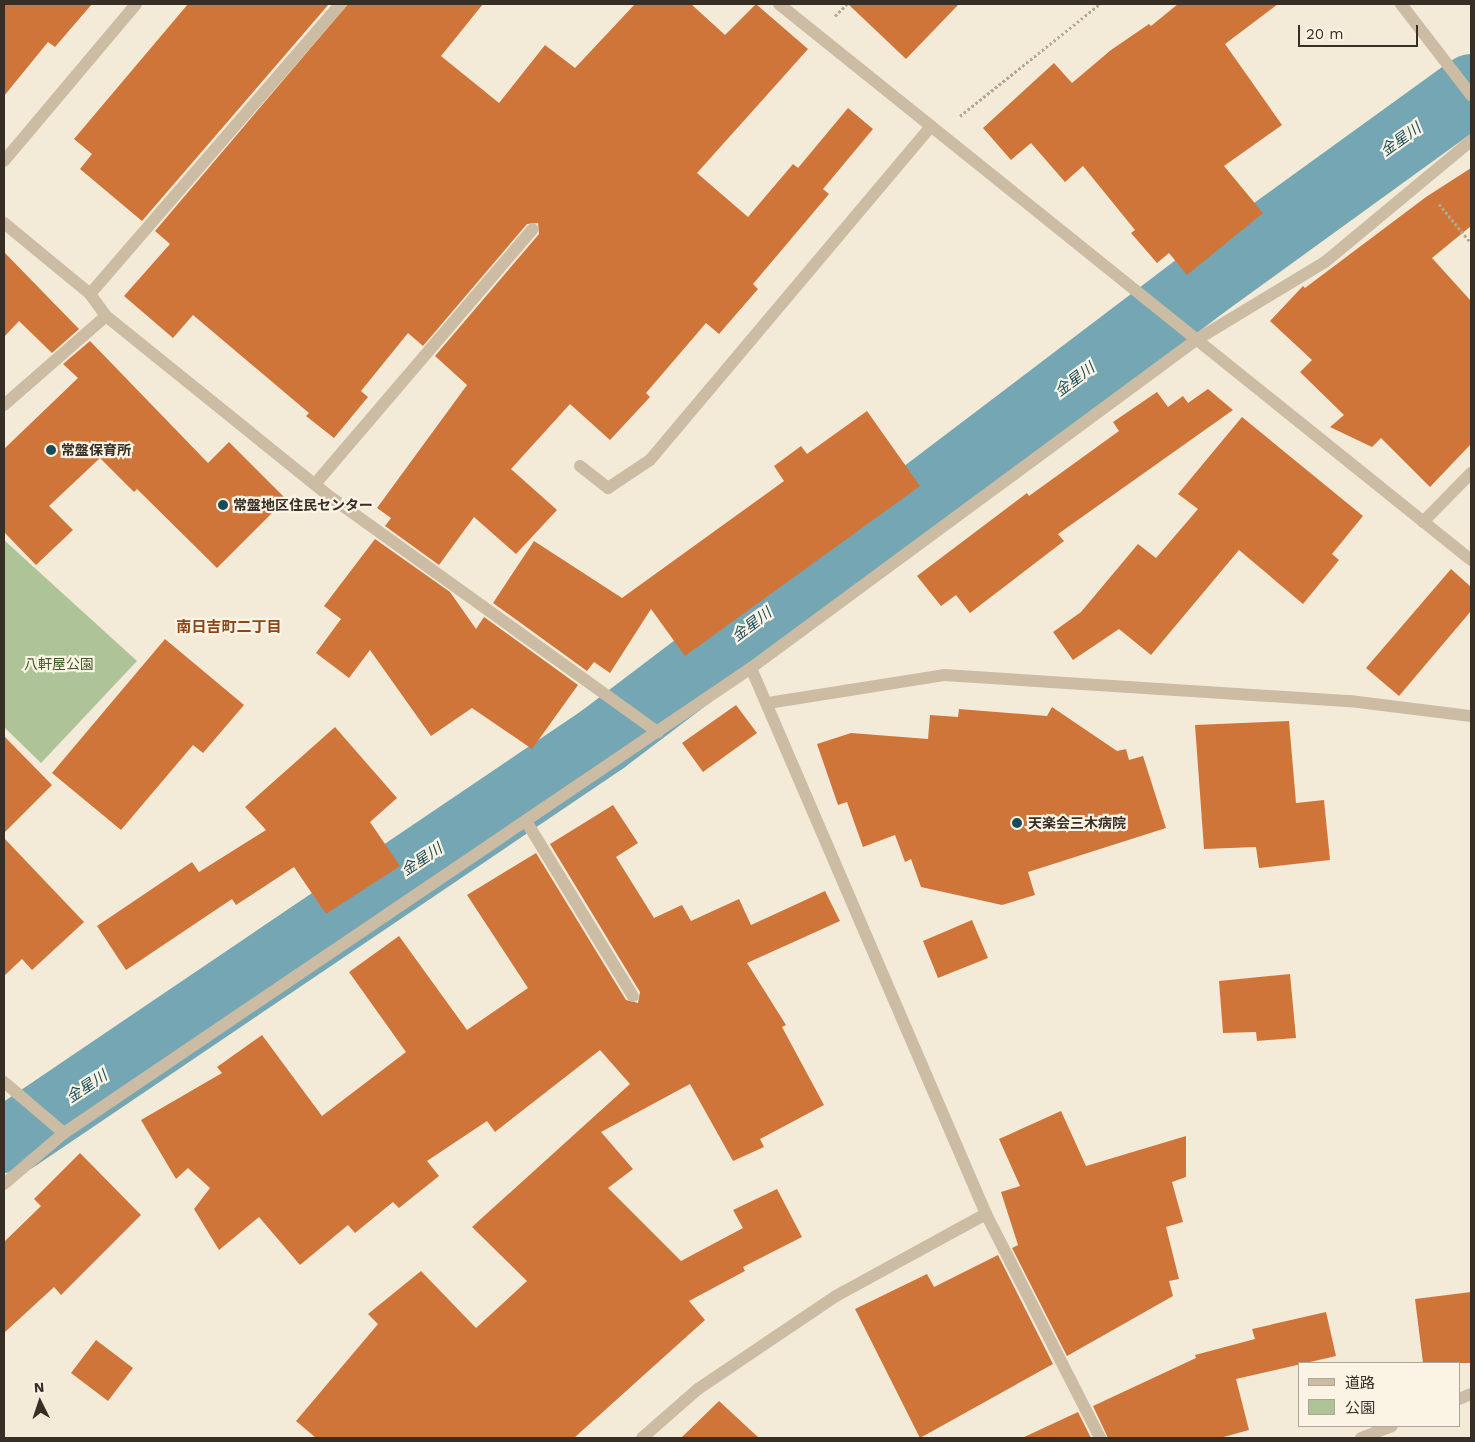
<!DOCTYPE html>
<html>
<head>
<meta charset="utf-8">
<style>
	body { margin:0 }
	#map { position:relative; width:1475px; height:1442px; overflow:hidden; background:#f3ebd8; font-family:"Work Sans","Noto Sans JP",sans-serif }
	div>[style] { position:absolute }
	.green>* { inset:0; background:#aec397 }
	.river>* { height:71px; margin:-35.5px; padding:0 35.5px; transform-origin:35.5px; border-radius:35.5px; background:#75a6b3 }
	.building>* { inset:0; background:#d07539 }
	.path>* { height:3px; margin-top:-1.5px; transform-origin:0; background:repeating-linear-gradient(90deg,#b8a68d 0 2.5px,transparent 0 5px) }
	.minor>* { height:12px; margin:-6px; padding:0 6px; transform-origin:6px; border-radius:6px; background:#ccbca3 }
	.dots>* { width:14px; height:14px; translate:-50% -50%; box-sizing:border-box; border:2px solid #fbf4e5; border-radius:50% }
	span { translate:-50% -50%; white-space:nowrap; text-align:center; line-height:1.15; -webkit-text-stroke:4.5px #fbf4e5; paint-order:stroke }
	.poi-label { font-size:14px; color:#372e26; font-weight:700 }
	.left { translate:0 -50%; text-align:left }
	.park-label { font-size:14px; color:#3e5727 }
	.water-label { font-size:15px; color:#184c5b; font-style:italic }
	.neighbourhood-label { font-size:15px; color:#8c4618; font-weight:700 }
	.frame { position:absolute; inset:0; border:5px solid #372e26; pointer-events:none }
	.legend { position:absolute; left:1298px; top:1362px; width:162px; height:65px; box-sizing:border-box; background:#fbf4e5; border:1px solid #ada599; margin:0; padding:6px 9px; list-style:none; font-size:15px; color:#372e26 }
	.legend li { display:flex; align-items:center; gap:10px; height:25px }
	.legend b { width:25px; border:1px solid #ada599 }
	.north { position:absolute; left:15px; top:1377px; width:50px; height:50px; -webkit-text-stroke:4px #fbf4e5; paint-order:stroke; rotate:356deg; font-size:14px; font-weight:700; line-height:20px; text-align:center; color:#372e26 }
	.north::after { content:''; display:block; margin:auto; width:18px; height:22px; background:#372e26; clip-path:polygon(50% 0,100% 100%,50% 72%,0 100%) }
	.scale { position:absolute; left:1298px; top:25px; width:120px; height:22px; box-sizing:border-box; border:2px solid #372e26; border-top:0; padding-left:6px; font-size:15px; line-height:18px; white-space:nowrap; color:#372e26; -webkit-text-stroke:4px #fbf4e5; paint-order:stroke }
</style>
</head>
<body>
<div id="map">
	<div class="green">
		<i style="clip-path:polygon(4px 540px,137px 661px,41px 763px,4px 727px)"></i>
	</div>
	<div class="river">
		<i style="left:4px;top:1137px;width:11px;rotate:-5deg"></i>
		<i style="left:15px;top:1136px;width:709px;rotate:-34.07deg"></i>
		<i style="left:602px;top:739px;width:754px;rotate:-37.19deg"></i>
		<i style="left:1203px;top:283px;width:331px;rotate:-35.9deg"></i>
	</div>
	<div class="building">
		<i style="clip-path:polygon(4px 4px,92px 4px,55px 47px,48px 42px,4px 96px)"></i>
		<i style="clip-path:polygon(188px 4px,329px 4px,142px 221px,80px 169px,92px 154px,74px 139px)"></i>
		<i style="clip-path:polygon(348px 4px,483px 4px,441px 56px,499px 103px,545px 45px,575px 68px,635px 4px,691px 4px,725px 35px,756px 4px,808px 49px,697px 173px,748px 217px,793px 164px,798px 168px,848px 108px,873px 129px,823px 189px,829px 194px,753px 284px,758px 289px,719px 334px,706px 323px,646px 393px,650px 397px,610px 440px,570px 404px,511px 469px,557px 510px,516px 554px,474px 517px,439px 565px,385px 526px,391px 518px,377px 508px,467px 385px,435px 356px,539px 234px,538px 223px,527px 224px,423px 346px,408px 333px,361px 391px,368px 397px,334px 438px,306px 416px,309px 413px,193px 315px,173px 338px,124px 296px,170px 244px,155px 231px)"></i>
		<i style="clip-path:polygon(848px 4px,959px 4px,906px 59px)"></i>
		<i style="clip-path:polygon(1178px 4px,1278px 4px,1225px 44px,1282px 125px,1224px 166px,1263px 213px,1187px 275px,1169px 253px,1157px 263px,1131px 233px,1135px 230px,1083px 166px,1065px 182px,1031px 143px,1011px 160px,983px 128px,1054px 63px,1072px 83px,1111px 50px,1149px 24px,1151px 26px)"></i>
		<i style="clip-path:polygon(1471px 168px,1471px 226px,1432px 258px,1471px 301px,1471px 444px,1430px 487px,1381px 438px,1372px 447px,1330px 427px,1344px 415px,1300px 372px,1312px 360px,1270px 321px,1303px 286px,1305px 288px,1426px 197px)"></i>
		<i style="clip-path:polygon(4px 252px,79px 329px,52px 353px,19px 321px,4px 337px)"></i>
		<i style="clip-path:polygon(90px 341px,208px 463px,229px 442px,286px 499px,217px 568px,137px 489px,134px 492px,100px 458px,49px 506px,73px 530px,36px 565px,4px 532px,4px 449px,78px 378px,63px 364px)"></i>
		<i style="clip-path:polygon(1208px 389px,1233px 410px,1058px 534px,1064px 541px,970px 613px,956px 595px,941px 606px,917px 576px,1027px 493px,1029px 496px,1119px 431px,1113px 422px,1157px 392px,1168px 407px,1183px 396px,1188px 403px)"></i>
		<i style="clip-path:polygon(867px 411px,920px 486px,685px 656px,651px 609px,610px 673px,594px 662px,587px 671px,493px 603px,534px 541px,622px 598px,784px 481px,774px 466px,801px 446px,807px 454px)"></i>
		<i style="clip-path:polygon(1242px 417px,1363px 516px,1332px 554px,1339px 560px,1303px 604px,1239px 550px,1151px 655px,1119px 629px,1073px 660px,1053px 632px,1081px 612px,1138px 544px,1156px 558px,1198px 509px,1178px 494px)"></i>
		<i style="clip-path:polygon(375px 539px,450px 592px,476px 629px,484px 617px,578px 685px,532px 749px,472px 708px,431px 736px,370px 650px,349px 678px,316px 653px,341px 619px,324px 606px)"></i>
		<i style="clip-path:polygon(1451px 569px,1471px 587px,1471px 611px,1399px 696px,1366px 668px)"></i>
		<i style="clip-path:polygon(165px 639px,244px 705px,203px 753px,193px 745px,121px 830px,52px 773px)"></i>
		<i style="clip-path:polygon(736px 705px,757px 733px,703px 772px,682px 743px)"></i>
		<i style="clip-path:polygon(1052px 707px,1117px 751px,1126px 749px,1129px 760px,1143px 756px,1166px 828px,1028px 872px,1035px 895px,1002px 905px,921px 887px,911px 859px,905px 862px,895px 835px,863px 847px,847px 802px,838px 805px,817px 744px,851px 733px,928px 739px,930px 715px,958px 717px,959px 709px,1047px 716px)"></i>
		<i style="clip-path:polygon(1289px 721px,1296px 803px,1324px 800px,1330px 860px,1259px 868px,1256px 847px,1204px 849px,1195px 725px)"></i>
		<i style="clip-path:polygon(335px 727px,397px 798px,370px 822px,400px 866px,326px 914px,294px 867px,236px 905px,232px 899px,126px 970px,97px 926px,192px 862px,199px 872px,266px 830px,245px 807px)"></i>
		<i style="clip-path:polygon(4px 736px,52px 785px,4px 833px)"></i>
		<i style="clip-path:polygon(613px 805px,638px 843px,616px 857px,654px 918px,682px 905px,691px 921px,739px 899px,751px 925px,825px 891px,840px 921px,747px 963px,786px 1025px,782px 1027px,824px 1105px,760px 1139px,764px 1147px,733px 1161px,690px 1084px,601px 1132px,633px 1169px,608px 1188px,681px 1261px,743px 1228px,733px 1210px,777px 1189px,802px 1237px,743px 1267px,745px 1271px,689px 1301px,705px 1320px,574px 1438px,316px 1438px,296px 1421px,378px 1324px,368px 1314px,421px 1271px,476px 1328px,527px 1281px,472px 1227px,630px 1084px,600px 1050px,495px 1132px,487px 1121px,427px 1161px,439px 1176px,399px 1208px,393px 1202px,355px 1233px,348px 1225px,300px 1265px,259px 1217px,219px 1250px,194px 1209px,210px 1188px,188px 1168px,176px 1179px,141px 1120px,222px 1073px,217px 1067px,262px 1035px,322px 1116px,406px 1052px,349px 972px,399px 936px,467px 1030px,528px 988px,467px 895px,536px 853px,626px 1000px,638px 1003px,640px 992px,550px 844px)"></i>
		<i style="clip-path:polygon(4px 838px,84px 922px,32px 970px,22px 959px,4px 976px)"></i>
		<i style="clip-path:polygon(972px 920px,988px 958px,938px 978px,923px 941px)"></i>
		<i style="clip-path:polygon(1290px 974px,1296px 1038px,1257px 1041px,1256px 1032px,1223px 1033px,1219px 981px)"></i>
		<i style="clip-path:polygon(1061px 1111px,1086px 1166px,1186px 1136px,1186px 1177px,1172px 1182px,1183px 1222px,1166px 1227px,1179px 1279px,1169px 1281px,1173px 1296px,1067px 1356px,1012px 1248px,1018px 1245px,1001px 1192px,1020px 1186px,999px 1139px)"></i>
		<i style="clip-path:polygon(80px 1153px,141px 1215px,61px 1295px,54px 1287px,4px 1333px,4px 1242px,41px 1206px,34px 1199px)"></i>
		<i style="clip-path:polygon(998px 1255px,1053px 1364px,920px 1438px,855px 1309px,927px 1274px,934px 1287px)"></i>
		<i style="clip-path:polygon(1471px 1292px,1471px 1363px,1423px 1363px,1415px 1299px)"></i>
		<i style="clip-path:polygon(1326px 1312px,1336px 1356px,1236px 1379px,1249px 1430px,1220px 1438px,1108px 1438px,1093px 1406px,1196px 1358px,1195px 1355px,1255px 1339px,1252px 1329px)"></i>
		<i style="clip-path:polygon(96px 1340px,133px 1368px,108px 1401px,71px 1373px)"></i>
		<i style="clip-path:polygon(719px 1401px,759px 1438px,681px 1438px)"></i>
		<i style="clip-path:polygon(1078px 1412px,1091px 1438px,1022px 1438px)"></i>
	</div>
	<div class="path">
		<i style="left:835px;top:16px;width:17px;rotate:-45deg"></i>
		<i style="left:960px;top:116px;width:179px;rotate:-38.7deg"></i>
		<i style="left:1439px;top:204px;width:50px;rotate:50.6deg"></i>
	</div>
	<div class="minor">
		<i style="left:779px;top:4px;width:888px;rotate:38.78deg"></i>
		<i style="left:1401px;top:4px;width:115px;rotate:52.4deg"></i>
		<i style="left:4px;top:161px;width:205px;rotate:-49.9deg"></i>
		<i style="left:4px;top:223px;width:112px;rotate:39.5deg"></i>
		<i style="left:90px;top:294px;width:27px;rotate:54deg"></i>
		<i style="left:106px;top:316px;width:282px;rotate:38.9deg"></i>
		<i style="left:325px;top:493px;width:410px;rotate:35.7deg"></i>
		<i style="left:90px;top:294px;width:383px;rotate:-49.2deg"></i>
		<i style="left:4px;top:405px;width:135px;rotate:-41.1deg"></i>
		<i style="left:580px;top:466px;width:36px;rotate:38deg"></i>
		<i style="left:608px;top:488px;width:50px;rotate:-33.7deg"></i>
		<i style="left:650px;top:460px;width:436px;rotate:-49.9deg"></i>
		<i style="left:315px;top:484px;width:335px;rotate:-49.5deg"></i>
		<i style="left:1423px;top:522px;width:69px;rotate:-45.6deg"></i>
		<i style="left:751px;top:668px;width:594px;rotate:66.71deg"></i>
		<i style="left:986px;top:1214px;width:251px;rotate:63deg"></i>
		<i style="left:768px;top:703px;width:178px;rotate:-9deg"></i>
		<i style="left:944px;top:675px;width:407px;rotate:3.7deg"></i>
		<i style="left:1350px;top:701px;width:122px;rotate:7.1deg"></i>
		<i style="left:526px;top:821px;width:205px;rotate:58.6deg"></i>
		<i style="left:4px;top:1082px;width:79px;rotate:40.4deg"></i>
		<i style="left:4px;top:1184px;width:79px;rotate:-40.4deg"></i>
		<i style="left:64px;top:1133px;width:830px;rotate:-34.09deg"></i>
		<i style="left:751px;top:668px;width:553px;rotate:-36.39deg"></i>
		<i style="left:1196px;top:340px;width:151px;rotate:-31.2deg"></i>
		<i style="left:1325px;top:262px;width:190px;rotate:-39.7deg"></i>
		<i style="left:1459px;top:1399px;width:13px;rotate:-23deg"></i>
		<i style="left:642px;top:1438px;width:74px;rotate:-41.2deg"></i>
		<i style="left:698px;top:1389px;width:166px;rotate:-34deg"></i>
		<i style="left:836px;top:1296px;width:171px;rotate:-28.7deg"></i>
		<i style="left:1361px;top:1438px;width:33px;rotate:-21deg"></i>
	</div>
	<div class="dots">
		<i style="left:51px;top:450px;background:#184c5b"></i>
		<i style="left:223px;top:505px;background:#184c5b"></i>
		<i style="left:1017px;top:823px;background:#184c5b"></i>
	</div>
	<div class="poi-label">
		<span class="left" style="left:61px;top:450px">常盤保育所</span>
		<span class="left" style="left:233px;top:505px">常盤地区住民センター</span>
		<span class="left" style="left:1028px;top:823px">天楽会三木病院</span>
	</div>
	<div class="park-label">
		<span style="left:59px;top:664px">八軒屋公園</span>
	</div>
	<div class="water-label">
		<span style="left:1401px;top:140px;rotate:-36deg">金星川</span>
		<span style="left:1075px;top:380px;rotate:-37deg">金星川</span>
		<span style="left:752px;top:625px;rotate:-37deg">金星川</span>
		<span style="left:422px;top:860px;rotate:-34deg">金星川</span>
		<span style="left:87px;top:1087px;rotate:-34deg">金星川</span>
	</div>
	<div class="neighbourhood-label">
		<span style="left:229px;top:628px">南日吉町二丁目</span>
	</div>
	<div class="frame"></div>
	<ul class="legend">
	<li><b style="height:6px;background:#ccbca3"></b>道路</li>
	<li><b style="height:14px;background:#aec397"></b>公園</li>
	</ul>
	<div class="north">N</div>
	<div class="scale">20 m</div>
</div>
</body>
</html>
